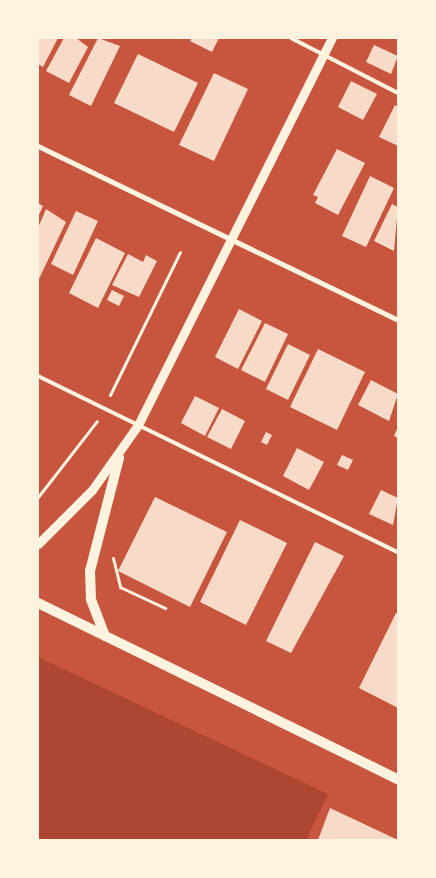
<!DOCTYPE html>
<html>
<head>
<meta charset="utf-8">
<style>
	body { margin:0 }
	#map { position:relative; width:436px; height:878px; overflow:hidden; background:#c8553d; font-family:"Source Sans 3",sans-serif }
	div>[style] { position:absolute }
	.green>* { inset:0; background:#ae4732 }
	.building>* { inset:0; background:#f7dbc8 }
	.path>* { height:3px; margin:-1.5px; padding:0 1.5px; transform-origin:1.5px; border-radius:1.5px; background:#fff3e0 }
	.service>* { height:4px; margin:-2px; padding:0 2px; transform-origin:2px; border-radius:2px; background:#fff3e0 }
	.minor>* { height:5px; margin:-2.5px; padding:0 2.5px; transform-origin:2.5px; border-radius:2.5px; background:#fff3e0 }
	.tertiary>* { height:9px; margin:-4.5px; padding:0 4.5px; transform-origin:4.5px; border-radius:4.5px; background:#fff3e0 }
	.secondary>* { height:10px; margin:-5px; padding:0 5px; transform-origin:5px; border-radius:5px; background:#fff3e0 }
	span { translate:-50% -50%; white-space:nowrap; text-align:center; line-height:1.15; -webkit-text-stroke:5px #fff3e0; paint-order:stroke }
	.frame { position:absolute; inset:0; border:39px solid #fff3e0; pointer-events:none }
</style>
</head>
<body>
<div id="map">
	<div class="green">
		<i style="clip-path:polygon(38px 657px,328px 794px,306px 840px,38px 840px)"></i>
	</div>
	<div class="building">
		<i style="clip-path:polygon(38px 38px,58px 38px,43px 67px,38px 64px)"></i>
		<i style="clip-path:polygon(64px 38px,76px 38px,88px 47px,69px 83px,46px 71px)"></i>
		<i style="clip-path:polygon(98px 38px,120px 46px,91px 106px,69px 95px)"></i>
		<i style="clip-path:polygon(192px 38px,219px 38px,212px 52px,190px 41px)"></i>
		<i style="clip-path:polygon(374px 45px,398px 56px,391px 74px,366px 62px)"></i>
		<i style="clip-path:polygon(138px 54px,198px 83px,174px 132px,114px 103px)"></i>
		<i style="clip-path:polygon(214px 73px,248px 89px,214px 161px,179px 145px)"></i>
		<i style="clip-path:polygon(351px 81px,377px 94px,363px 120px,338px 107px)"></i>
		<i style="clip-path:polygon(395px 105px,398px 107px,398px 146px,379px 137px)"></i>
		<i style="clip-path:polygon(337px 149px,365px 163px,338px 215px,315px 203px,318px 197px,313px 195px)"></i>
		<i style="clip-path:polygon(370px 176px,394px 188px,366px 247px,342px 236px)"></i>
		<i style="clip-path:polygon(38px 203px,43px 206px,38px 217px)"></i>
		<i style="clip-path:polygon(392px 204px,398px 207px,394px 251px,374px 241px)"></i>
		<i style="clip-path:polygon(46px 209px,66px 222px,38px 281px,38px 228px)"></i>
		<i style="clip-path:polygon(76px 211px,98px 221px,73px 275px,51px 264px)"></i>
		<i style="clip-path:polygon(96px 238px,125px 253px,98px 308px,69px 293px)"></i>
		<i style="clip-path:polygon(128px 254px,143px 262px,146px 255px,157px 261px,139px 297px,112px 285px)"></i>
		<i style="clip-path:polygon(112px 290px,124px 296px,119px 306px,107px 300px)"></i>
		<i style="clip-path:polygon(239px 309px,262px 321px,238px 369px,215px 357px)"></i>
		<i style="clip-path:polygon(265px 323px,288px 334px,265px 382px,241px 370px)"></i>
		<i style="clip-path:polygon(288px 344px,310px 355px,288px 400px,266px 389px)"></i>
		<i style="clip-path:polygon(318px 349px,365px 372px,337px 430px,290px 407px)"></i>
		<i style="clip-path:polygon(371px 380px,398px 394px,389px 421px,358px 405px)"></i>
		<i style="clip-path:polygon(195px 396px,219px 408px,205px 436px,181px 423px)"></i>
		<i style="clip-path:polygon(222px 409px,245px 421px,231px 449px,207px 437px)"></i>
		<i style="clip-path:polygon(398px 427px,398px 438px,394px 436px)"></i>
		<i style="clip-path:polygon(266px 432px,272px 435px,267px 445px,261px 442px)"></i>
		<i style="clip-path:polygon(297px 448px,324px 462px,309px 490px,283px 476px)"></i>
		<i style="clip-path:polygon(342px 455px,353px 460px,348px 470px,337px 465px)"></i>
		<i style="clip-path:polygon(381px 490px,398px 498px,393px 525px,369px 514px)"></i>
		<i style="clip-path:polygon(155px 497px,227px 532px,190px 607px,118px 571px)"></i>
		<i style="clip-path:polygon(240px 520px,287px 543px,246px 625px,200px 602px)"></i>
		<i style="clip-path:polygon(315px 542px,344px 556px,291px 653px,266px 641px)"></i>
		<i style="clip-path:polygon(396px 613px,398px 614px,398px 708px,359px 688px)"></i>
		<i style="clip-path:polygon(330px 808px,398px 840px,318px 840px)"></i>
	</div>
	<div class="path">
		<i style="left:110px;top:395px;width:159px;rotate:-63.9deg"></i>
		<i style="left:38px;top:497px;width:96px;rotate:-52.2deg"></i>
		<i style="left:113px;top:558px;width:30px;rotate:76deg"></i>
		<i style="left:120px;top:587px;width:50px;rotate:25deg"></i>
	</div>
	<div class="service">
		<i style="left:291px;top:38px;width:120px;rotate:27.2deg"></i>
		<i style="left:38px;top:376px;width:401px;rotate:26.1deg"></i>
	</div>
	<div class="minor">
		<i style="left:38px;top:146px;width:400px;rotate:25.8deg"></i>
	</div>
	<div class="tertiary">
		<i style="left:38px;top:544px;width:76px;rotate:-45deg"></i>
		<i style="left:92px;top:490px;width:80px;rotate:-54.7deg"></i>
		<i style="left:138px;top:425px;width:433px;rotate:-63.4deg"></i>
	</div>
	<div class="secondary">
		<i style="left:38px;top:603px;width:401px;rotate:26.1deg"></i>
		<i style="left:105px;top:636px;width:40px;rotate:-111deg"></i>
		<i style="left:91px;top:599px;width:28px;rotate:-92deg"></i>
		<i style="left:90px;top:571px;width:117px;rotate:-75.6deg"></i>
	</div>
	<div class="frame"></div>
</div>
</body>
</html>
